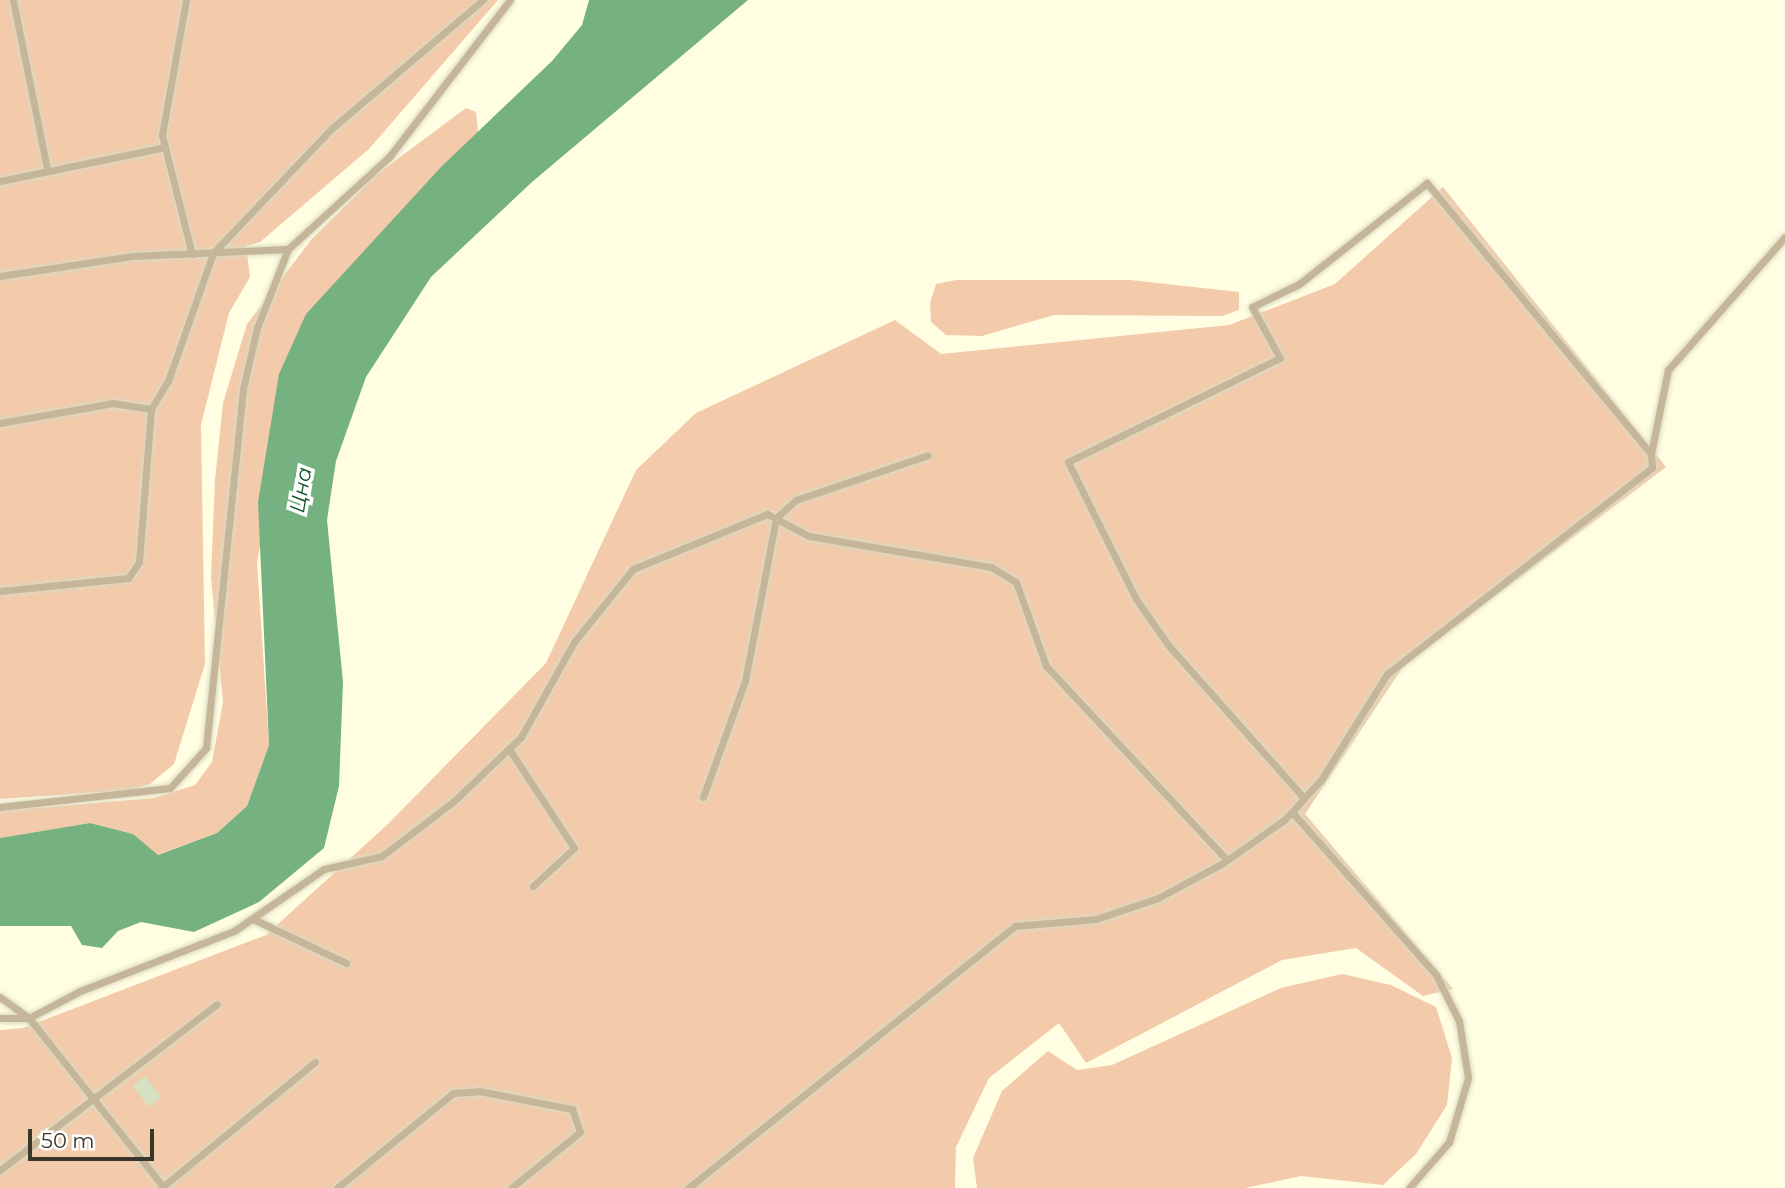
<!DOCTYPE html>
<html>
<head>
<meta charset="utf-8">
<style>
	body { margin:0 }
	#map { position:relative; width:1785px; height:1188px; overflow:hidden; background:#fffee3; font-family:Montserrat,sans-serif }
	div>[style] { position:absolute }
	.green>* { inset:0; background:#f3caaa }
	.water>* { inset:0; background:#76b281 }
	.building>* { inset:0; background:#d4e2c3 }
	.roads { filter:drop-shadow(0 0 2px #dbdac2) drop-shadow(0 0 2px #dbdac2) }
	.service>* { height:7px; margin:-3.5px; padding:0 3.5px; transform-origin:3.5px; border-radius:3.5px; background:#c5b699 }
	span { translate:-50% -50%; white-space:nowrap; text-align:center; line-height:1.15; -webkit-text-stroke:7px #fff; paint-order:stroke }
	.water-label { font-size:21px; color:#16582a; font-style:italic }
	.scale { position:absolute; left:28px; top:1129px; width:126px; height:32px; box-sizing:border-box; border:4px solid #38372a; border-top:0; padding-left:9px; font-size:21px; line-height:24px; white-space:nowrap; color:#38372a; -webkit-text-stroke:5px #fff; paint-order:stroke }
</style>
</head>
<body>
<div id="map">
	<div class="green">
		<i style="clip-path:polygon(0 0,498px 0,369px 149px,260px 242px,246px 246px,250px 277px,229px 313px,201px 425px,205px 664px,174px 764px,150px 784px,132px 790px,0 799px)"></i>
		<i style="clip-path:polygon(466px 108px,476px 112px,478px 132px,306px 314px,257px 562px,269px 745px,247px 806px,217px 833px,157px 855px,133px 834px,90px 823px,0 838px,0 811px,154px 798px,195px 785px,212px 762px,223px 702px,211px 577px,215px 480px,223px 403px,247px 324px,311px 240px,376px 175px)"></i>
		<i style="clip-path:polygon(1443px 187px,1666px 467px,1404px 665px,1305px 814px,1453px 989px,1423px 996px,1356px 948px,1282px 960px,1086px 1063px,1059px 1023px,989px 1078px,956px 1147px,955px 1188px,0 1188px,0 1030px,23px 1028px,266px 935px,388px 824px,546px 663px,636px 470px,696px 413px,895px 320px,941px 354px,1229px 325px,1335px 284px)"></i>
		<i style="clip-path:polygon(956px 280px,1130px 280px,1239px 292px,1239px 310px,1222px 316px,1054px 315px,982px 336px,946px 335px,931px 322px,930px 303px,936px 284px)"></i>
		<i style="clip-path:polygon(1342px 974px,1391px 985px,1436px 1007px,1452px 1058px,1447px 1105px,1416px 1154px,1383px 1185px,1301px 1176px,1245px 1188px,977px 1188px,973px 1158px,1002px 1091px,1048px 1051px,1077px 1070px,1112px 1065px,1281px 988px)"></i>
	</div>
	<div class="water">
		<i style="clip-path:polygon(589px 0,748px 0,532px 182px,431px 277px,366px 377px,336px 461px,327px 520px,343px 682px,339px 786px,324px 848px,259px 902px,194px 932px,141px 922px,118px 931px,102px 948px,82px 945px,71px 926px,0 926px,0 838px,90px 823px,133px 834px,158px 855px,217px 833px,247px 806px,269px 745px,258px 502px,279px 374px,306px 314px,441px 167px,552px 61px,582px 25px)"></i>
	</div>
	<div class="building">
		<i style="clip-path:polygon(145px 1076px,161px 1097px,149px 1107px,133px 1086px)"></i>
	</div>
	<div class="roads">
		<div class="service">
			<i style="left:13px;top:0;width:172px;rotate:78.6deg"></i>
			<i style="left:186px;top:0;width:137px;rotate:100.1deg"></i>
			<i style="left:162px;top:135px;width:123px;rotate:75.9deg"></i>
			<i style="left:0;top:181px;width:168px;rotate:-11.6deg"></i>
			<i style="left:0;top:276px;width:134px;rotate:-8.6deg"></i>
			<i style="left:133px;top:256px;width:155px;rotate:-2.6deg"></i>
			<i style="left:0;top:423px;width:115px;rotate:-10deg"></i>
			<i style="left:113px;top:403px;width:38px;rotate:9deg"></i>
			<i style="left:1651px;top:454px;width:86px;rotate:-78.6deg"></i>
			<i style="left:1668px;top:370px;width:177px;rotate:-48.7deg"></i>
			<i style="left:0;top:591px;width:129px;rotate:-5.8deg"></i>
			<i style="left:128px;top:578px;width:19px;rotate:-55deg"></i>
			<i style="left:139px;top:562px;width:153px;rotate:-85.5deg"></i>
			<i style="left:151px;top:409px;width:33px;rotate:-59deg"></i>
			<i style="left:168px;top:381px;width:136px;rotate:-70.6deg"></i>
			<i style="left:213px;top:253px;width:170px;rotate:-46.4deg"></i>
			<i style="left:330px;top:130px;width:201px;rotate:-40.4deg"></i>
			<i style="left:509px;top:749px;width:118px;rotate:56.7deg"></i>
			<i style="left:574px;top:848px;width:56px;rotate:137.2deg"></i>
			<i style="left:703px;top:797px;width:123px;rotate:-70.1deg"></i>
			<i style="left:745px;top:681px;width:166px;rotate:-79.2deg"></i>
			<i style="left:776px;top:518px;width:27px;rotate:-42deg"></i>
			<i style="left:796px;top:500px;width:139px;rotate:-18.8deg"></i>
			<i style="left:0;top:807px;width:171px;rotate:-6.4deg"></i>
			<i style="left:170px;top:788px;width:54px;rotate:-48deg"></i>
			<i style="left:206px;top:748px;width:361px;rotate:-84.1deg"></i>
			<i style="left:243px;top:389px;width:63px;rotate:-77.1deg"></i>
			<i style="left:257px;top:328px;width:85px;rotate:-68.6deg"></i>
			<i style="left:288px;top:249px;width:137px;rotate:-42.3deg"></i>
			<i style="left:389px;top:157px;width:198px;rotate:-52.4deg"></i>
			<i style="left:1292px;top:812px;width:217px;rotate:48.5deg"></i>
			<i style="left:1436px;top:975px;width:51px;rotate:63.4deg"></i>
			<i style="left:1459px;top:1021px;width:58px;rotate:81deg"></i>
			<i style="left:1468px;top:1078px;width:67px;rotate:106.5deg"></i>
			<i style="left:1449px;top:1142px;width:61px;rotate:131deg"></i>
			<i style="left:253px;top:919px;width:103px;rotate:25.3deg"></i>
			<i style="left:0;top:997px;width:36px;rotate:36deg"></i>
			<i style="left:29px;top:1018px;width:58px;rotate:-27.9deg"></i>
			<i style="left:80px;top:991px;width:165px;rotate:-21.3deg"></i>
			<i style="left:234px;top:931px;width:109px;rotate:-34.6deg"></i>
			<i style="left:324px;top:869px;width:59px;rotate:-12.6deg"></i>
			<i style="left:382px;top:856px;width:91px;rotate:-37.4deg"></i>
			<i style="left:454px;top:801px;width:93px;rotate:-43.7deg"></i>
			<i style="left:521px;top:737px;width:109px;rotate:-60.8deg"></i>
			<i style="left:574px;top:642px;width:94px;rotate:-51.1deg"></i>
			<i style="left:633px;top:569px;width:145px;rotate:-22.3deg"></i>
			<i style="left:767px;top:514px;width:47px;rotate:27.6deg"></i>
			<i style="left:809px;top:536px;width:185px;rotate:9.7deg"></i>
			<i style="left:991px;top:567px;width:29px;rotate:31deg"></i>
			<i style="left:1016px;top:582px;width:89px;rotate:70.3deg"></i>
			<i style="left:1046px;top:666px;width:265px;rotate:47deg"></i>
			<i style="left:0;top:1018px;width:29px"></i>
			<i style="left:29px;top:1018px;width:217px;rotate:51.5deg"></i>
			<i style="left:0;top:1170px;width:273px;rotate:-37.4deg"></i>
			<i style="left:161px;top:1188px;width:199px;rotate:-39.3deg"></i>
			<i style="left:337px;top:1188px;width:150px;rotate:-39.3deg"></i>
			<i style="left:453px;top:1093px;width:26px;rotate:-4deg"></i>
			<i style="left:479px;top:1091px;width:95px;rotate:11deg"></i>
			<i style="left:572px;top:1109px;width:24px;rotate:71deg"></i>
			<i style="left:580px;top:1132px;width:89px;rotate:140.9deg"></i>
			<i style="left:688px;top:1188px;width:419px;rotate:-38.7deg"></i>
			<i style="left:1015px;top:926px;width:81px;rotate:-4.9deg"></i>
			<i style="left:1096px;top:919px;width:65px;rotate:-18.7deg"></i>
			<i style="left:1158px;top:898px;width:74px;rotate:-28.3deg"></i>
			<i style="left:1223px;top:863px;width:75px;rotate:-35.2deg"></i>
			<i style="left:1284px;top:820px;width:11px;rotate:-45deg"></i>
			<i style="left:1292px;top:812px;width:18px;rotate:-49deg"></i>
			<i style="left:1304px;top:798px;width:25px;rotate:-47deg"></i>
			<i style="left:1321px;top:780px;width:125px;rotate:-58.1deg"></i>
			<i style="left:1387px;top:674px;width:336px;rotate:-37.9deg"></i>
			<i style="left:1652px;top:468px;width:14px;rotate:-94deg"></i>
			<i style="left:1651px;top:454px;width:352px;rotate:-129.6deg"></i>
			<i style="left:1427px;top:183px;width:163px;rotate:141.7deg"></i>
			<i style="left:1299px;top:284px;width:52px;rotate:153.9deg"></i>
			<i style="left:1252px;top:307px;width:58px;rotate:61.2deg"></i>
			<i style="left:1280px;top:358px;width:236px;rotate:153.9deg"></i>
			<i style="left:1068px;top:462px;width:153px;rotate:63.6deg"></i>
			<i style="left:1136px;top:599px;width:57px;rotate:54.9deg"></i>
			<i style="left:1169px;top:646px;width:203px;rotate:48.4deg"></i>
		</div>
	</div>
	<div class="water-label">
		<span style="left:301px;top:490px;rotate:-80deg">Цна</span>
	</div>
	<div class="scale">50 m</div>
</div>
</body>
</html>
